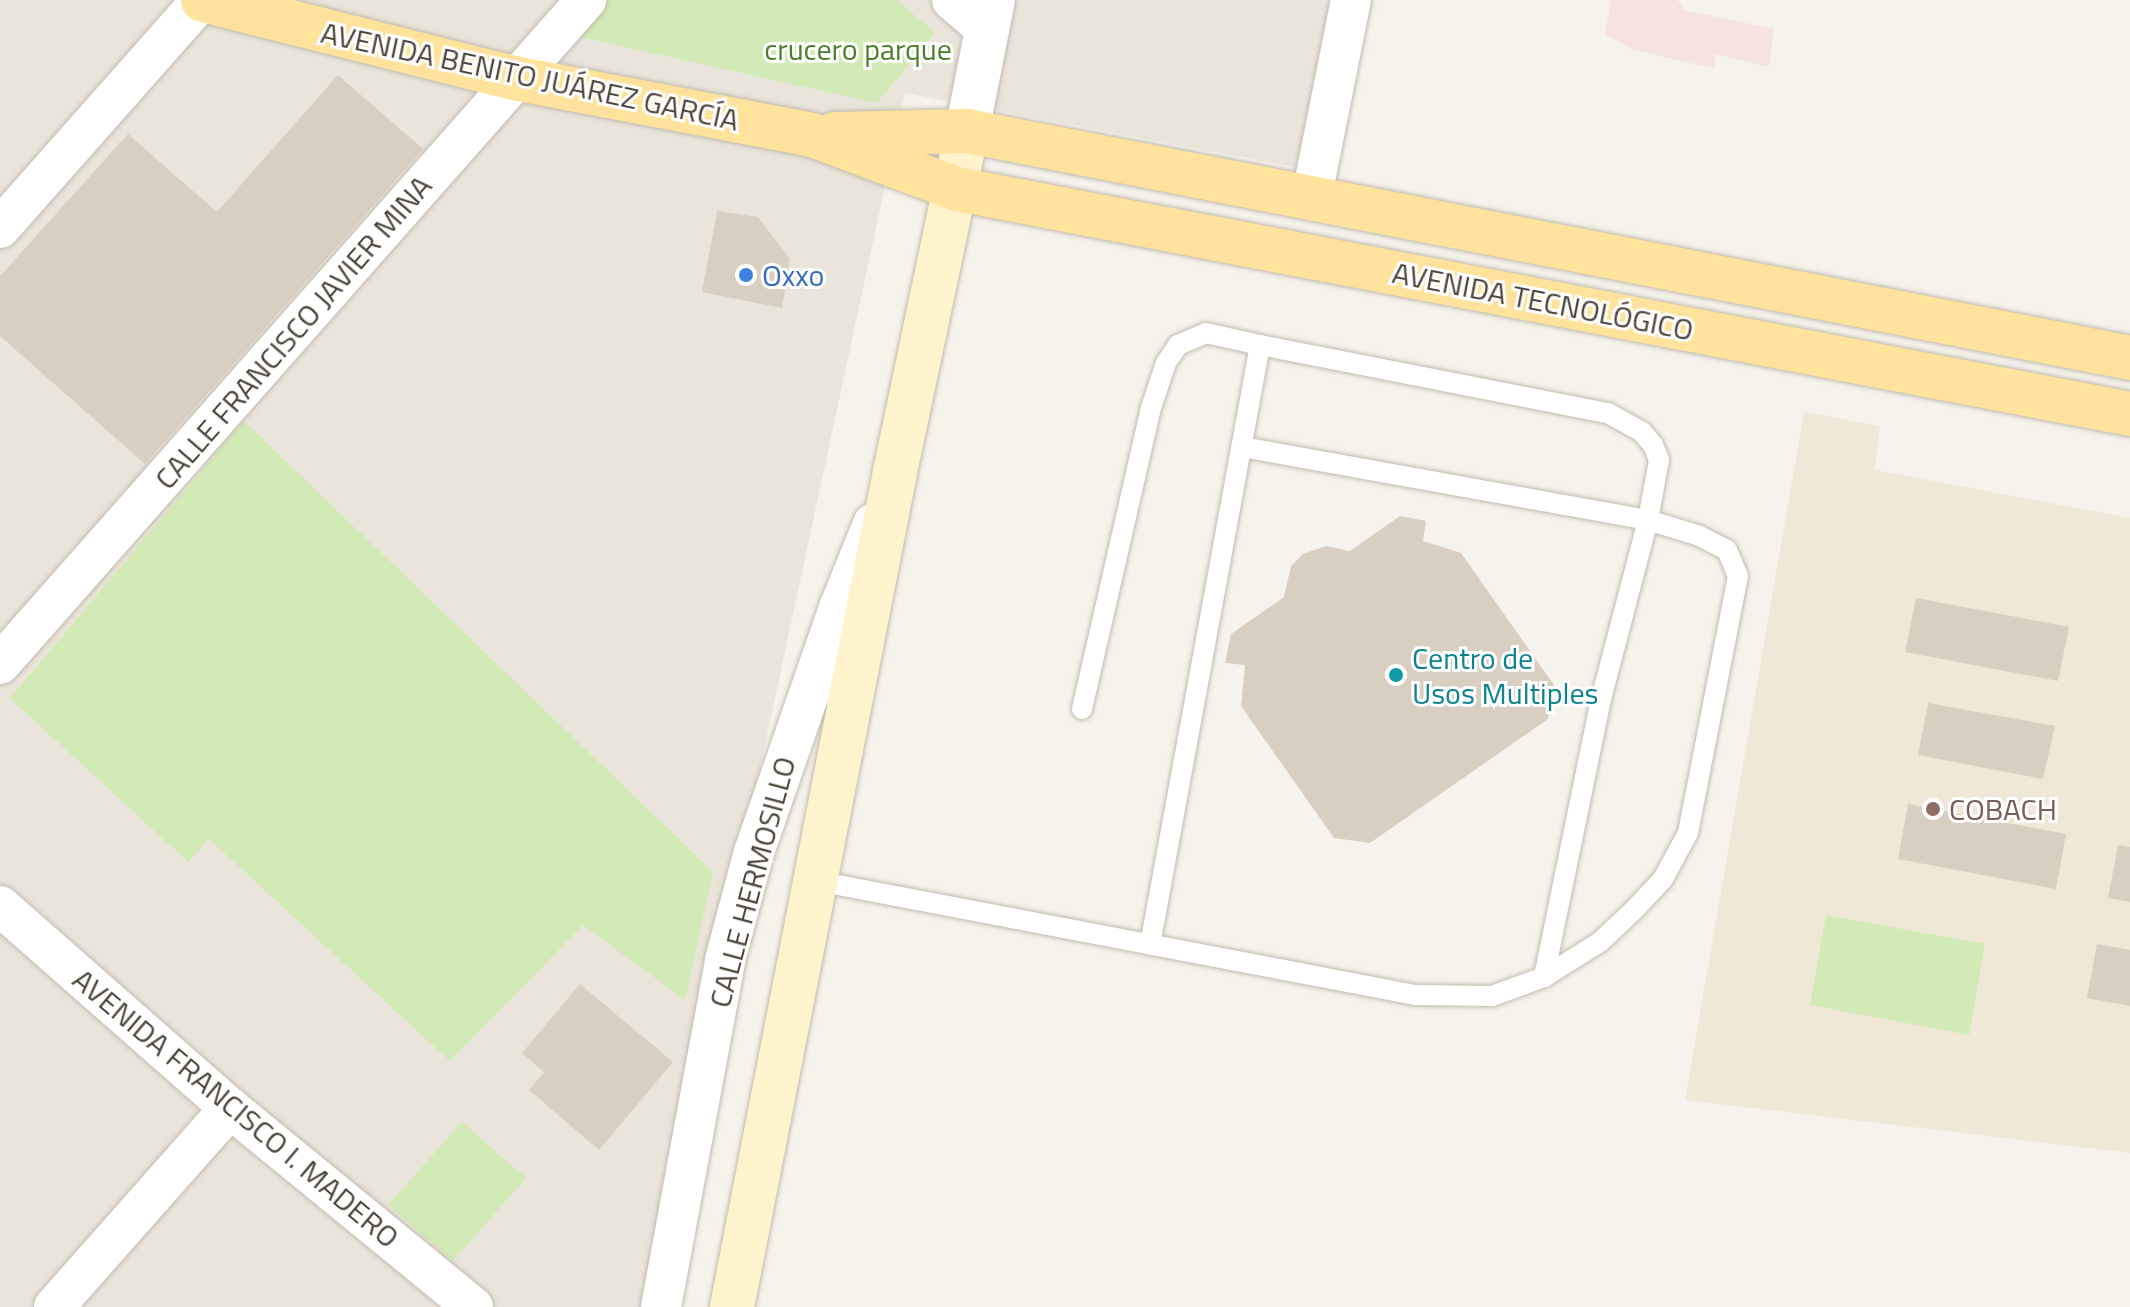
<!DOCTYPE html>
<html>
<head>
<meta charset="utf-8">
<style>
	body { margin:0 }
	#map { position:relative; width:2130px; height:1307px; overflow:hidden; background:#f6f3ec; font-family:"Titillium Web",sans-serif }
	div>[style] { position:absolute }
	.residential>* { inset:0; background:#eae5da }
	.education>* { inset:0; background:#efe8d6 }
	.medical>* { inset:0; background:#f6e3e0 }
	.green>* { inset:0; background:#d2eab5 }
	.building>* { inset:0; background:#d8cfc1 }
	.roads { filter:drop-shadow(0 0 2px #c2bbae) drop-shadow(0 0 2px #c2bbae) }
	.service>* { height:20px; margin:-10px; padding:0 10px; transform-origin:10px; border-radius:10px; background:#fff }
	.minor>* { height:40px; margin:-20px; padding:0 20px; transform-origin:20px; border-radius:20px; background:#fff }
	.tertiary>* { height:44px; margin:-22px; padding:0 22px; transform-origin:22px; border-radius:22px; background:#fff }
	.secondary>* { height:44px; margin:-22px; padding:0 22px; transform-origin:22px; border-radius:22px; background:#fff3cd }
	.primary>* { height:44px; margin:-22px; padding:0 22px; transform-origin:22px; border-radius:22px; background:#ffe39c }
	.dots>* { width:22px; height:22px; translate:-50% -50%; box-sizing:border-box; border:4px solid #fff; border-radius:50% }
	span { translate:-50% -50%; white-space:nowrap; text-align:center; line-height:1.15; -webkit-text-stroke:6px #fff; paint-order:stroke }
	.park-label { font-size:30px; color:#4a7f2a }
	.street-label { font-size:30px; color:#4b4439 }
	.shop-label { font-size:30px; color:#366cbe }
	.left { translate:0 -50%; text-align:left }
	.culture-label { font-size:30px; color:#0d838f }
	.education-label { font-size:30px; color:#785e54 }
</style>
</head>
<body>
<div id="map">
	<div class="residential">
		<i style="clip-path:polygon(0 0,1332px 0,1300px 168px,905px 93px,644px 1307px,0 1307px)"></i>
	</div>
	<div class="education">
		<i style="clip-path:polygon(1804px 412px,1880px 426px,1875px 470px,2130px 518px,2130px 1153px,1685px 1100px)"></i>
	</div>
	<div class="medical">
		<i style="clip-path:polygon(1611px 0,1678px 0,1684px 10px,1774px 29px,1769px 67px,1715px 54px,1715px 69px,1631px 49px,1605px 34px)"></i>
	</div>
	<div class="green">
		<i style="clip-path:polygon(602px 0,897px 0,935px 33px,877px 103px,571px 35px)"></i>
		<i style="clip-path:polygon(244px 421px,713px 872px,685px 1000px,583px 925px,450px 1061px,209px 839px,188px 862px,10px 698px)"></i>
		<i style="clip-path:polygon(1826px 915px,1985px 944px,1969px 1035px,1810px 1005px)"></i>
		<i style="clip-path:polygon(462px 1122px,526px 1178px,453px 1261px,388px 1205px)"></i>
	</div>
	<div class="building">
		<i style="clip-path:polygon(338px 75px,423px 149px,145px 464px,0 336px,0 276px,128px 134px,217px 212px)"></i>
		<i style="clip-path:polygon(717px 211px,758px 217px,790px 259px,782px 308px,702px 292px)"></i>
		<i style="clip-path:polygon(1400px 516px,1426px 521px,1423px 541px,1461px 553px,1554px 685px,1548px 719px,1370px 843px,1334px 838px,1241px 706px,1245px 665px,1225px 663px,1231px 634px,1284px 597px,1291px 566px,1303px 554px,1326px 546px,1350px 551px)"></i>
		<i style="clip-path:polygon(1916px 598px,2069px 627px,2058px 681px,1905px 652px)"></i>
		<i style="clip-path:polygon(1928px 703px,2055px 726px,2043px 779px,1918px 755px)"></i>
		<i style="clip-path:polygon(1908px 804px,2066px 834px,2056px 889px,1898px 859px)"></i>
		<i style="clip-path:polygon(2118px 845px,2130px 847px,2130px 902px,2108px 898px)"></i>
		<i style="clip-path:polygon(2097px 944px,2130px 950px,2130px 1006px,2087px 998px)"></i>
		<i style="clip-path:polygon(580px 984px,673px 1062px,599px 1150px,529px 1090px,544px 1072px,522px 1053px)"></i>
	</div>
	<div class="roads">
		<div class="service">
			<i style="left:1260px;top:345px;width:355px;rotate:11.1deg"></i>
			<i style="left:1608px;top:413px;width:39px;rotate:29deg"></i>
			<i style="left:1642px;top:432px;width:17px;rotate:50deg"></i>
			<i style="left:1653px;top:445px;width:16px;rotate:68deg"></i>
			<i style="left:1659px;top:460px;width:61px;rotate:100.4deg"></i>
			<i style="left:1648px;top:520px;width:185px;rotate:104.7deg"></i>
			<i style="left:1601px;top:699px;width:284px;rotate:101.6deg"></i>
			<i style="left:1082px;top:709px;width:306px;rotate:-77.1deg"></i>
			<i style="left:1150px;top:411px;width:51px;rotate:-71.6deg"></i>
			<i style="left:1166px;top:363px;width:22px;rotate:-56deg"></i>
			<i style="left:1178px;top:345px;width:30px;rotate:-23deg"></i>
			<i style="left:1206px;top:333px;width:55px;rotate:12.5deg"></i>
			<i style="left:1260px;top:345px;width:610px;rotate:100.39deg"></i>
			<i style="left:817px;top:881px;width:609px;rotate:10.79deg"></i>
			<i style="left:1415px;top:995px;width:77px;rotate:0.7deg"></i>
			<i style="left:1492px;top:996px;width:55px;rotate:-20.1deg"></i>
			<i style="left:1544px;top:977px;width:66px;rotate:-32deg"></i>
			<i style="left:1600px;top:942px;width:47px;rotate:-43.3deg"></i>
			<i style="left:1634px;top:910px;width:42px;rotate:-46.9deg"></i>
			<i style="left:1663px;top:879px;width:52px;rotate:-61.5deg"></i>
			<i style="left:1688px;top:833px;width:262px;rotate:-79deg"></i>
			<i style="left:1738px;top:576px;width:28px;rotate:-113deg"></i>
			<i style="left:1727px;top:550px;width:30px;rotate:-153deg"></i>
			<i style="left:1700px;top:536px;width:54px;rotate:-162.9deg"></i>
			<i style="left:1648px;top:520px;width:413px;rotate:-169.8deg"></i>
		</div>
		<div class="minor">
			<i style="left:952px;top:0;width:46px;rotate:40.6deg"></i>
			<i style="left:1311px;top:200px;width:204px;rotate:-78.7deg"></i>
			<i style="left:0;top:228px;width:305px;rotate:-48.5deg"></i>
			<i style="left:0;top:664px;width:886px;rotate:-48.57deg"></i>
			<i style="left:0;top:906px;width:306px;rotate:41.3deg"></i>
			<i style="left:230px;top:1108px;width:314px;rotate:39.3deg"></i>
			<i style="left:54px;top:1307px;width:266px;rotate:-48.5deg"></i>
			<i style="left:661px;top:1307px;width:353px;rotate:-79.5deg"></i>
			<i style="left:725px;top:960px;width:112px;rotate:-75deg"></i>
			<i style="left:754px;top:852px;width:258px;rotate:-70.8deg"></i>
			<i style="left:839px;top:608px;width:91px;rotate:-68deg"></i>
		</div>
		<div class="tertiary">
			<i style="left:967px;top:131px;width:134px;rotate:-78.8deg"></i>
		</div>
		<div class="secondary">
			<i style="left:732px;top:1307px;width:851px;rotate:-78.95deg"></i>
			<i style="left:895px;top:472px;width:349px;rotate:-78.1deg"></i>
		</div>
		<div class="primary">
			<i style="left:203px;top:0;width:321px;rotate:14.1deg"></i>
			<i style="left:514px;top:78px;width:303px;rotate:10.8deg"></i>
			<i style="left:812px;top:135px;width:155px;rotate:20.4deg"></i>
			<i style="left:957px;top:189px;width:1194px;rotate:10.86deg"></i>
			<i style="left:835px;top:134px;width:132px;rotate:-1.3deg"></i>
			<i style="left:967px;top:131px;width:1185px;rotate:11.04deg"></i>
		</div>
	</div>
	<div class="dots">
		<i style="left:746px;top:275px;background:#3f7fe0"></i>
		<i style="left:1396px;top:675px;background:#0f9aa8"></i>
		<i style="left:1933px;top:809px;background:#8d6e63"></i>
	</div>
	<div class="park-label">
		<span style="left:858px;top:49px">crucero parque</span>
	</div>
	<div class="street-label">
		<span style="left:530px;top:76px;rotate:12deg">AVENIDA BENITO JUÁREZ GARCÍA</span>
		<span style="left:1543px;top:301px;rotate:11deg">AVENIDA TECNOLÓGICO</span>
		<span style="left:293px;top:332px;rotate:-49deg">CALLE FRANCISCO JAVIER MINA</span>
		<span style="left:752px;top:882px;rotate:-75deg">CALLE HERMOSILLO</span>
		<span style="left:236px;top:1108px;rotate:40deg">AVENIDA FRANCISCO I. MADERO</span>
	</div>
	<div class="shop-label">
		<span class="left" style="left:762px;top:275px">Oxxo</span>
	</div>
	<div class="culture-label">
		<span class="left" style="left:1412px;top:675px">Centro de<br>Usos Multiples</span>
	</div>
	<div class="education-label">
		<span class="left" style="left:1949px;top:809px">COBACH</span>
	</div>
</div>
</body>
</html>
